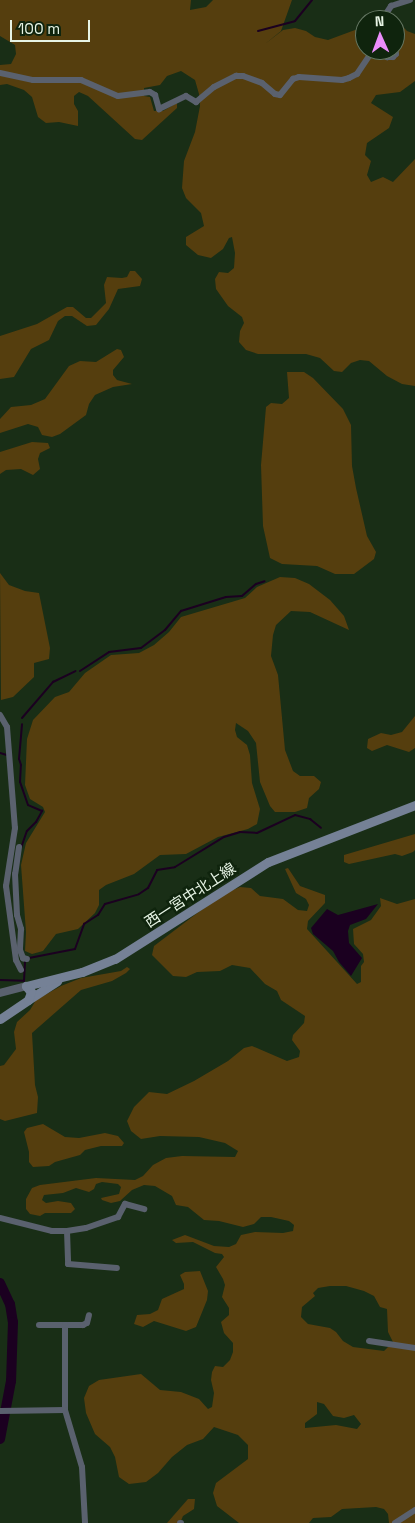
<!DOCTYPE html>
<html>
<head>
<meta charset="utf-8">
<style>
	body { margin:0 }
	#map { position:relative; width:415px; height:1523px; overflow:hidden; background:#192e16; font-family:"Space Grotesk","Noto Sans JP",sans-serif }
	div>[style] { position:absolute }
	.green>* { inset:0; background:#553e0e }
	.water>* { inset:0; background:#1b0020 }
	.stream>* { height:2px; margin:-1px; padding:0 1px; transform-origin:1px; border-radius:1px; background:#1b0020 }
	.river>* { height:10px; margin:-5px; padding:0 5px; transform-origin:5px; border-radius:5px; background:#1b0020 }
	.minor>* { height:6px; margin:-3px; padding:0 3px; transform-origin:3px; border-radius:3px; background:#5a616e }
	.tertiary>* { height:8px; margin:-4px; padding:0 4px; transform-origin:4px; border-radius:4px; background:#5a616e }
	.secondary>* { height:9px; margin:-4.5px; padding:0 4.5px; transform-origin:4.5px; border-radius:4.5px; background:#758196 }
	span { translate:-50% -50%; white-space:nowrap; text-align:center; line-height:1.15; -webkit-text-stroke:5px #0f240d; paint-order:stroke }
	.street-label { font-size:15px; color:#e7f4e5 }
	.north { position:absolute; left:355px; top:10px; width:50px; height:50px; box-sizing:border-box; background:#0f240d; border:1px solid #657763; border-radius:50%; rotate:358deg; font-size:14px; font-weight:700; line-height:20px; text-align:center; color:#e7f4e5 }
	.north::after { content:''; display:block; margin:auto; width:18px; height:22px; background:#eb8dfb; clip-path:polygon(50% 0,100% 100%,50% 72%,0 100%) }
	.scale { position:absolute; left:10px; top:20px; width:80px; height:22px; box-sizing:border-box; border:2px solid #e7f4e5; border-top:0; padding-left:6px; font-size:15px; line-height:18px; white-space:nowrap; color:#e7f4e5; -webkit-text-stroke:4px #0f240d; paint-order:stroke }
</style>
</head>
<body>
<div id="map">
	<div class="green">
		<i style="clip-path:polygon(0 0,191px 0,190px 10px,206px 7px,213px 0,292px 0,281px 31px,265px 44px,283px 30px,295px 28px,306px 31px,315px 37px,328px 40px,355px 30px,365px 32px,365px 50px,395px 50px,395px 20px,388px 20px,392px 15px,407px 31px,415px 34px,415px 81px,400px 92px,376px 95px,371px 103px,393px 117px,389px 128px,367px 143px,365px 155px,371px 161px,367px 175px,371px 182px,383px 177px,393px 182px,415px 159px,415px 386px,402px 384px,387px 376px,369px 361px,360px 360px,351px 363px,342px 372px,334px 371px,320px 358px,306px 354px,258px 354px,246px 350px,239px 342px,240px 331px,244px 323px,242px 317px,228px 306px,216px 289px,215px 279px,219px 272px,228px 273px,234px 268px,235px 253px,232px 237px,229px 238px,223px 249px,211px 258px,198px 255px,186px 245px,186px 237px,204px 226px,201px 213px,186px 198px,182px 188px,184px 161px,195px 132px,200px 106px,199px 94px,195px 80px,181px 71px,167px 76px,160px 85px,144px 88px,144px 96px,150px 97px,154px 111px,163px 111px,177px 103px,177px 108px,142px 140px,135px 139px,88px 96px,79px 92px,74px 96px,74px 104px,78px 111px,78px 126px,59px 122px,46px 123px,38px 117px,32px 97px,24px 90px,7px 84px,0 85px,0 65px,11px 64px,16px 54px,15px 45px,0 36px)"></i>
		<i style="clip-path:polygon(130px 271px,135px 271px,142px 279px,140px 286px,118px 289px,109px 309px,96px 325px,87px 326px,72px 316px,65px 316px,58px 321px,49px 340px,31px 349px,14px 377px,0 379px,0 336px,37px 324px,67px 307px,73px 307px,86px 318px,91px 318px,106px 303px,104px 285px,107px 277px,122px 278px,127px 277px)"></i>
		<i style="clip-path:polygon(117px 349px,121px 350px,124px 357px,113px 370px,113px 375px,117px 380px,132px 384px,113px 387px,95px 395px,89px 404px,86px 415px,60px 434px,52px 437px,42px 435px,38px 427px,28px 424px,0 433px,0 419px,11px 407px,31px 405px,45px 399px,69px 366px,80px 361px,96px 362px)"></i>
		<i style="clip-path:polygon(287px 372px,304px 372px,313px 378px,343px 409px,351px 425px,352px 466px,356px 488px,367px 536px,376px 552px,374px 559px,354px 574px,335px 574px,317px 566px,282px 564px,270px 558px,263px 526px,261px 465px,266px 407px,271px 403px,282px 404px,289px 398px)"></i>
		<i style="clip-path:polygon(32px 442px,48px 443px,50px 448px,40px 453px,38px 459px,40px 469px,33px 475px,21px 469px,6px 470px,0 474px,0 452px)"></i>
		<i style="clip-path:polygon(0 573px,9px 585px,25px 591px,39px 593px,50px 648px,49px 659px,34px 663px,34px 677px,13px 697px,1px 700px)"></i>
		<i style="clip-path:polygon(280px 577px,295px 578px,309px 584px,330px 600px,344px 616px,349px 630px,310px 612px,291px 611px,276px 625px,273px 635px,271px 656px,278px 675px,285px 750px,293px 771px,300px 776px,314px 776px,321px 782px,319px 789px,309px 798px,307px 808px,295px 812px,275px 812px,270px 806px,260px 782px,256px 743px,248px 731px,236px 723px,235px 730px,237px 737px,247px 745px,250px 755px,252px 783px,260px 809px,257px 824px,248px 829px,218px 837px,186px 854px,160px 855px,134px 874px,106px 885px,99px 890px,99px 905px,95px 913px,78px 929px,56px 934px,43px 951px,32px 954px,25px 951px,26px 932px,21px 865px,26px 843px,45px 812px,43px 807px,30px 799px,25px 785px,27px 739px,33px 720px,55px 697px,69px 692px,85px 673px,111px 655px,139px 653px,154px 645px,169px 632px,181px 617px,245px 598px,257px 587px)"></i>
		<i style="clip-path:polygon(415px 716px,415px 748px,409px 752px,387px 745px,372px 751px,367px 748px,368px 739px,381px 733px,391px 735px,402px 732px)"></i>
		<i style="clip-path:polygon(415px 834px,415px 850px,413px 852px,402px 856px,395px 854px,349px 864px,344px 862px,344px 855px)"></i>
		<i style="clip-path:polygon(evenodd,288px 868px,300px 886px,325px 895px,325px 903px,308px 921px,307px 929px,357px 984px,361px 982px,361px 966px,364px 962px,363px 954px,354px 944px,353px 929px,371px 920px,381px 906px,380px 898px,397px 904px,415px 899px,415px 1523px,389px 1523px,388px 1514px,384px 1509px,376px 1507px,342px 1509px,331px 1517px,313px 1518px,309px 1523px,239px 1523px,217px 1506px,213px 1493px,216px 1483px,248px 1459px,248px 1445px,238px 1435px,214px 1427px,203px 1439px,187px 1445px,172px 1457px,158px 1473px,146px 1482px,129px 1484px,119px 1477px,115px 1457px,110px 1447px,95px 1434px,86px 1413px,84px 1398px,89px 1386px,99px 1380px,141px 1374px,160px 1390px,181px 1392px,199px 1399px,208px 1409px,212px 1407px,214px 1393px,211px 1380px,212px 1372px,215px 1366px,223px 1367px,230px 1360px,233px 1352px,233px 1343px,224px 1333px,221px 1322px,229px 1315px,229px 1308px,222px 1297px,225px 1285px,223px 1279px,216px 1267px,224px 1257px,222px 1254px,215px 1253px,193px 1242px,176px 1243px,172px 1240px,185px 1235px,214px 1246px,229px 1247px,236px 1244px,241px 1235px,255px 1232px,283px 1233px,293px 1231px,294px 1225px,289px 1221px,271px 1217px,261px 1217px,254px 1224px,243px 1227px,219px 1221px,204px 1220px,188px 1207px,176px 1205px,172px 1196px,155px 1186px,144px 1185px,132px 1190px,120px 1201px,111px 1203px,102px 1200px,101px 1198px,119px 1194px,121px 1187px,118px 1184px,102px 1182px,96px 1184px,94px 1189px,89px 1192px,76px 1188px,63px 1193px,44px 1195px,42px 1200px,46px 1203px,58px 1201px,71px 1203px,75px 1209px,71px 1213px,45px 1213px,40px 1216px,30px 1214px,26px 1209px,26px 1199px,32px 1188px,40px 1185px,96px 1178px,135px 1180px,143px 1176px,153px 1165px,166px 1158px,182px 1156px,235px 1157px,238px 1151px,225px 1143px,199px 1137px,160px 1136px,141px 1139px,131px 1131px,127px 1121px,134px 1107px,149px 1092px,167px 1094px,194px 1081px,228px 1061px,244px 1048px,252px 1046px,287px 1061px,299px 1057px,300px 1051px,292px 1040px,293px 1035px,304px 1023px,305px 1016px,281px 1000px,277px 991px,265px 984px,250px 968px,232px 965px,220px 971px,197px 972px,186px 977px,173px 976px,152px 955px,154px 946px,196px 914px,226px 893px,240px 887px,251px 888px,260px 896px,283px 899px,298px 910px,307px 911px,309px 905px,306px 899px,296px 893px,285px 869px,288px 868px,330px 1286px,346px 1286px,364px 1291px,374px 1296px,380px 1307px,387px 1309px,388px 1332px,393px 1342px,384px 1351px,353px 1347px,343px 1341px,336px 1332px,330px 1328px,308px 1324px,301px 1317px,302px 1307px,315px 1296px,313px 1293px,318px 1288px,330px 1286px,288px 868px,317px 1402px,324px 1404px,333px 1416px,344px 1418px,354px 1415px,361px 1424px,357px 1429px,336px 1425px,305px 1428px,305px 1423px,317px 1414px,317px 1402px)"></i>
		<i style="clip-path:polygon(127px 967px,130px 969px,126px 973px,112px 981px,81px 990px,32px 1033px,35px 1085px,38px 1097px,37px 1113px,5px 1121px,0 1119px,0 1066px,4px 1065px,16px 1049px,14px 1032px,17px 1022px,30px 1010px,36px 1000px,61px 986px,81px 978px,121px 971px)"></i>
		<i style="clip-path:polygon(43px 1124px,65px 1137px,79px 1138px,105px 1133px,118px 1136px,124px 1143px,122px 1146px,101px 1146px,85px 1150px,80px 1155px,55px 1162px,49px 1166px,33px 1167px,29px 1162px,29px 1152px,24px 1132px,27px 1128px)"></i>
		<i style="clip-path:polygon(200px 1271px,208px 1291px,207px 1300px,196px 1327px,186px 1331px,154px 1321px,143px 1327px,134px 1324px,137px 1315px,150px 1314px,158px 1310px,162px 1299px,184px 1289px,184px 1284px,180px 1275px,185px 1272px)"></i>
		<i style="clip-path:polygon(188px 1499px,195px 1499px,194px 1509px,183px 1516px,180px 1523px,167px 1523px)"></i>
	</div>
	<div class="water">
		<i style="clip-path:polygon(378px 904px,366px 919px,350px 925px,348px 931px,349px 943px,362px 958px,351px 976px,339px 962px,333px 951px,313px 934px,311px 928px,327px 909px,338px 915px)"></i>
	</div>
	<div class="stream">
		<i style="left:258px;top:31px;width:38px;rotate:-15deg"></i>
		<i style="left:295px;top:21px;width:27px;rotate:-51deg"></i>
		<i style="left:80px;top:671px;width:35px;rotate:-33deg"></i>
		<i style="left:109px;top:652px;width:32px;rotate:-7deg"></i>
		<i style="left:141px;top:648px;width:30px;rotate:-37deg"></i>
		<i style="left:165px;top:630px;width:25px;rotate:-50deg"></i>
		<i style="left:181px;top:611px;width:47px;rotate:-17.3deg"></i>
		<i style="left:226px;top:597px;width:16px;rotate:-4deg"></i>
		<i style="left:242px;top:596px;width:18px;rotate:-41deg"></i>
		<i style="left:256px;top:584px;width:9px;rotate:-18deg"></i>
		<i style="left:22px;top:718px;width:48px;rotate:-49.3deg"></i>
		<i style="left:53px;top:682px;width:25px;rotate:-26deg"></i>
		<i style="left:0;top:753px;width:7px;rotate:16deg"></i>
		<i style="left:21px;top:848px;width:18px;rotate:-71deg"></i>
		<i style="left:27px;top:831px;width:13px;rotate:-45deg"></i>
		<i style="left:36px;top:822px;width:13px;rotate:-61deg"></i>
		<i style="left:42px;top:811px;width:15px;rotate:-157deg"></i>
		<i style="left:28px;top:805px;width:24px;rotate:-109deg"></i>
		<i style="left:20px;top:782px;width:17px;rotate:-87deg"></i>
		<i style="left:21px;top:765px;width:6px;rotate:-108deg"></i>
		<i style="left:19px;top:759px;width:35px;rotate:-85deg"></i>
		<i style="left:29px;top:958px;width:47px;rotate:-11.1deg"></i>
		<i style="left:75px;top:949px;width:27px;rotate:-70deg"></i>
		<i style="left:84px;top:924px;width:17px;rotate:-33deg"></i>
		<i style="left:98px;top:915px;width:13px;rotate:-58deg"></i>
		<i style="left:105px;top:904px;width:35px;rotate:-16deg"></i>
		<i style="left:139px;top:894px;width:11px;rotate:-34deg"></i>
		<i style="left:148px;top:888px;width:20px;rotate:-63deg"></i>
		<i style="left:157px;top:870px;width:18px;rotate:-9deg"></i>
		<i style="left:175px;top:867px;width:57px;rotate:-31.5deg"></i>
		<i style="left:224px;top:837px;width:17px;rotate:-17deg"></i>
		<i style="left:240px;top:832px;width:17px;rotate:3deg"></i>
		<i style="left:257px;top:833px;width:42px;rotate:-25.3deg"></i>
		<i style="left:295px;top:815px;width:16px;rotate:15deg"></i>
		<i style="left:310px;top:819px;width:14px;rotate:39deg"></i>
		<i style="left:0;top:980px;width:24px;rotate:2deg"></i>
		<i style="left:24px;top:981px;width:20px;rotate:-87deg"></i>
	</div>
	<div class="river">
		<i style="left:0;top:1283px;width:23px;rotate:65deg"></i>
		<i style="left:10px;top:1304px;width:18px;rotate:81deg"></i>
		<i style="left:13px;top:1322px;width:59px;rotate:91.9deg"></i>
		<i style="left:11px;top:1381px;width:59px;rotate:100.7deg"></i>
	</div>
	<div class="minor">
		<i style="left:382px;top:20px;width:17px;rotate:-57deg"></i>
		<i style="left:391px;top:6px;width:20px;rotate:-18deg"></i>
		<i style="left:0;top:73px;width:34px;rotate:12deg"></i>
		<i style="left:33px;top:80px;width:48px"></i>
		<i style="left:81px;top:80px;width:40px;rotate:23.4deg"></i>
		<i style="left:118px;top:96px;width:32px;rotate:-7deg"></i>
		<i style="left:150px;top:92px;width:6px;rotate:31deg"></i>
		<i style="left:155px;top:95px;width:15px;rotate:74deg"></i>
		<i style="left:159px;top:109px;width:30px;rotate:-26deg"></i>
		<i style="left:186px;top:96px;width:12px;rotate:31deg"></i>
		<i style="left:196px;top:102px;width:23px;rotate:-40deg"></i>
		<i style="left:214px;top:87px;width:25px;rotate:-27deg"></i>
		<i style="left:236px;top:76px;width:7px"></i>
		<i style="left:243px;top:76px;width:20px;rotate:20deg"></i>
		<i style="left:262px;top:83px;width:17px;rotate:40deg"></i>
		<i style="left:275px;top:94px;width:5px;rotate:11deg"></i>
		<i style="left:280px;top:95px;width:21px;rotate:-51deg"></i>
		<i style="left:293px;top:79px;width:6px;rotate:-18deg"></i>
		<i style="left:299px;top:77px;width:43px;rotate:4deg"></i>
		<i style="left:342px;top:80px;width:7px;rotate:-16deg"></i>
		<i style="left:349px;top:78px;width:9px;rotate:-27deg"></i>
		<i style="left:357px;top:74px;width:23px;rotate:-56deg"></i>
		<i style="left:370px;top:55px;width:10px;rotate:-17deg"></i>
		<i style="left:380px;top:52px;width:9px;rotate:36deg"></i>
		<i style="left:387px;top:57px;width:6px"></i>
		<i style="left:393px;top:57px;width:4px;rotate:-45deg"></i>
		<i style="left:396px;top:54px;width:6px;rotate:-99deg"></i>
		<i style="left:0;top:715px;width:14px;rotate:60deg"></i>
		<i style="left:7px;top:727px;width:101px;rotate:85.5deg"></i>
		<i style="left:15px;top:828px;width:59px;rotate:98.8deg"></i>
		<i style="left:6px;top:886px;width:75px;rotate:82.3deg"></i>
		<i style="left:16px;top:960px;width:11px;rotate:63deg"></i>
		<i style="left:19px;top:847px;width:27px;rotate:98deg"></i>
		<i style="left:15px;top:874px;width:41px;rotate:87.2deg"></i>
		<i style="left:17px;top:915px;width:15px;rotate:74deg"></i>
		<i style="left:21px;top:929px;width:21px;rotate:93deg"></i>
		<i style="left:20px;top:950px;width:9px;rotate:69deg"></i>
		<i style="left:23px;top:958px;width:4px;rotate:14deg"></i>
		<i style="left:0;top:1218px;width:54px;rotate:14deg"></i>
		<i style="left:52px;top:1231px;width:15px"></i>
		<i style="left:67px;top:1231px;width:19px;rotate:-9deg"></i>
		<i style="left:86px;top:1228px;width:34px;rotate:-19deg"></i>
		<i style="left:118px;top:1217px;width:15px;rotate:-62deg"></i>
		<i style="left:125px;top:1204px;width:20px;rotate:15deg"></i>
		<i style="left:67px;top:1231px;width:33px;rotate:88deg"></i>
		<i style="left:68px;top:1264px;width:49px;rotate:4.7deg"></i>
		<i style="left:39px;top:1325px;width:44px"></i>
		<i style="left:83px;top:1325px;width:4px;rotate:-27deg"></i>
		<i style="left:87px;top:1323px;width:8px;rotate:-76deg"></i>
		<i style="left:65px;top:1325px;width:85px;rotate:90deg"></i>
		<i style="left:65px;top:1410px;width:59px;rotate:73.4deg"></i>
		<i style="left:82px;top:1467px;width:56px;rotate:86.9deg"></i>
		<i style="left:369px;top:1341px;width:47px;rotate:8.7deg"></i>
		<i style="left:0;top:1411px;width:65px;rotate:-0.9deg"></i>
		<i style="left:180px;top:1523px;width:1px"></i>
		<i style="left:395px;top:1523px;width:24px;rotate:-33deg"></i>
	</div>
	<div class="tertiary">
		<i style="left:0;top:993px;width:27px;rotate:-15deg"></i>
	</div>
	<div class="secondary">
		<i style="left:28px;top:1000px;width:35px;rotate:-33deg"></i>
		<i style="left:0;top:1019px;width:34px;rotate:-34deg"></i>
		<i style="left:28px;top:1000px;width:9px;rotate:-69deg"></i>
		<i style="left:31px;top:992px;width:8px;rotate:-130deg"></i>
		<i style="left:26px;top:986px;width:58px;rotate:-14deg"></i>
		<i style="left:82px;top:972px;width:35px;rotate:-22deg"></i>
		<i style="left:115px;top:959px;width:181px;rotate:-32.4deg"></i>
		<i style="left:268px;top:862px;width:158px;rotate:-21.2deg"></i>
	</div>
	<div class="street-label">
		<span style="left:190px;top:895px;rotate:-33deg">西一宮中北上線</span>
	</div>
	<div class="north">N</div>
	<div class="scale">100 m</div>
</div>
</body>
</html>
